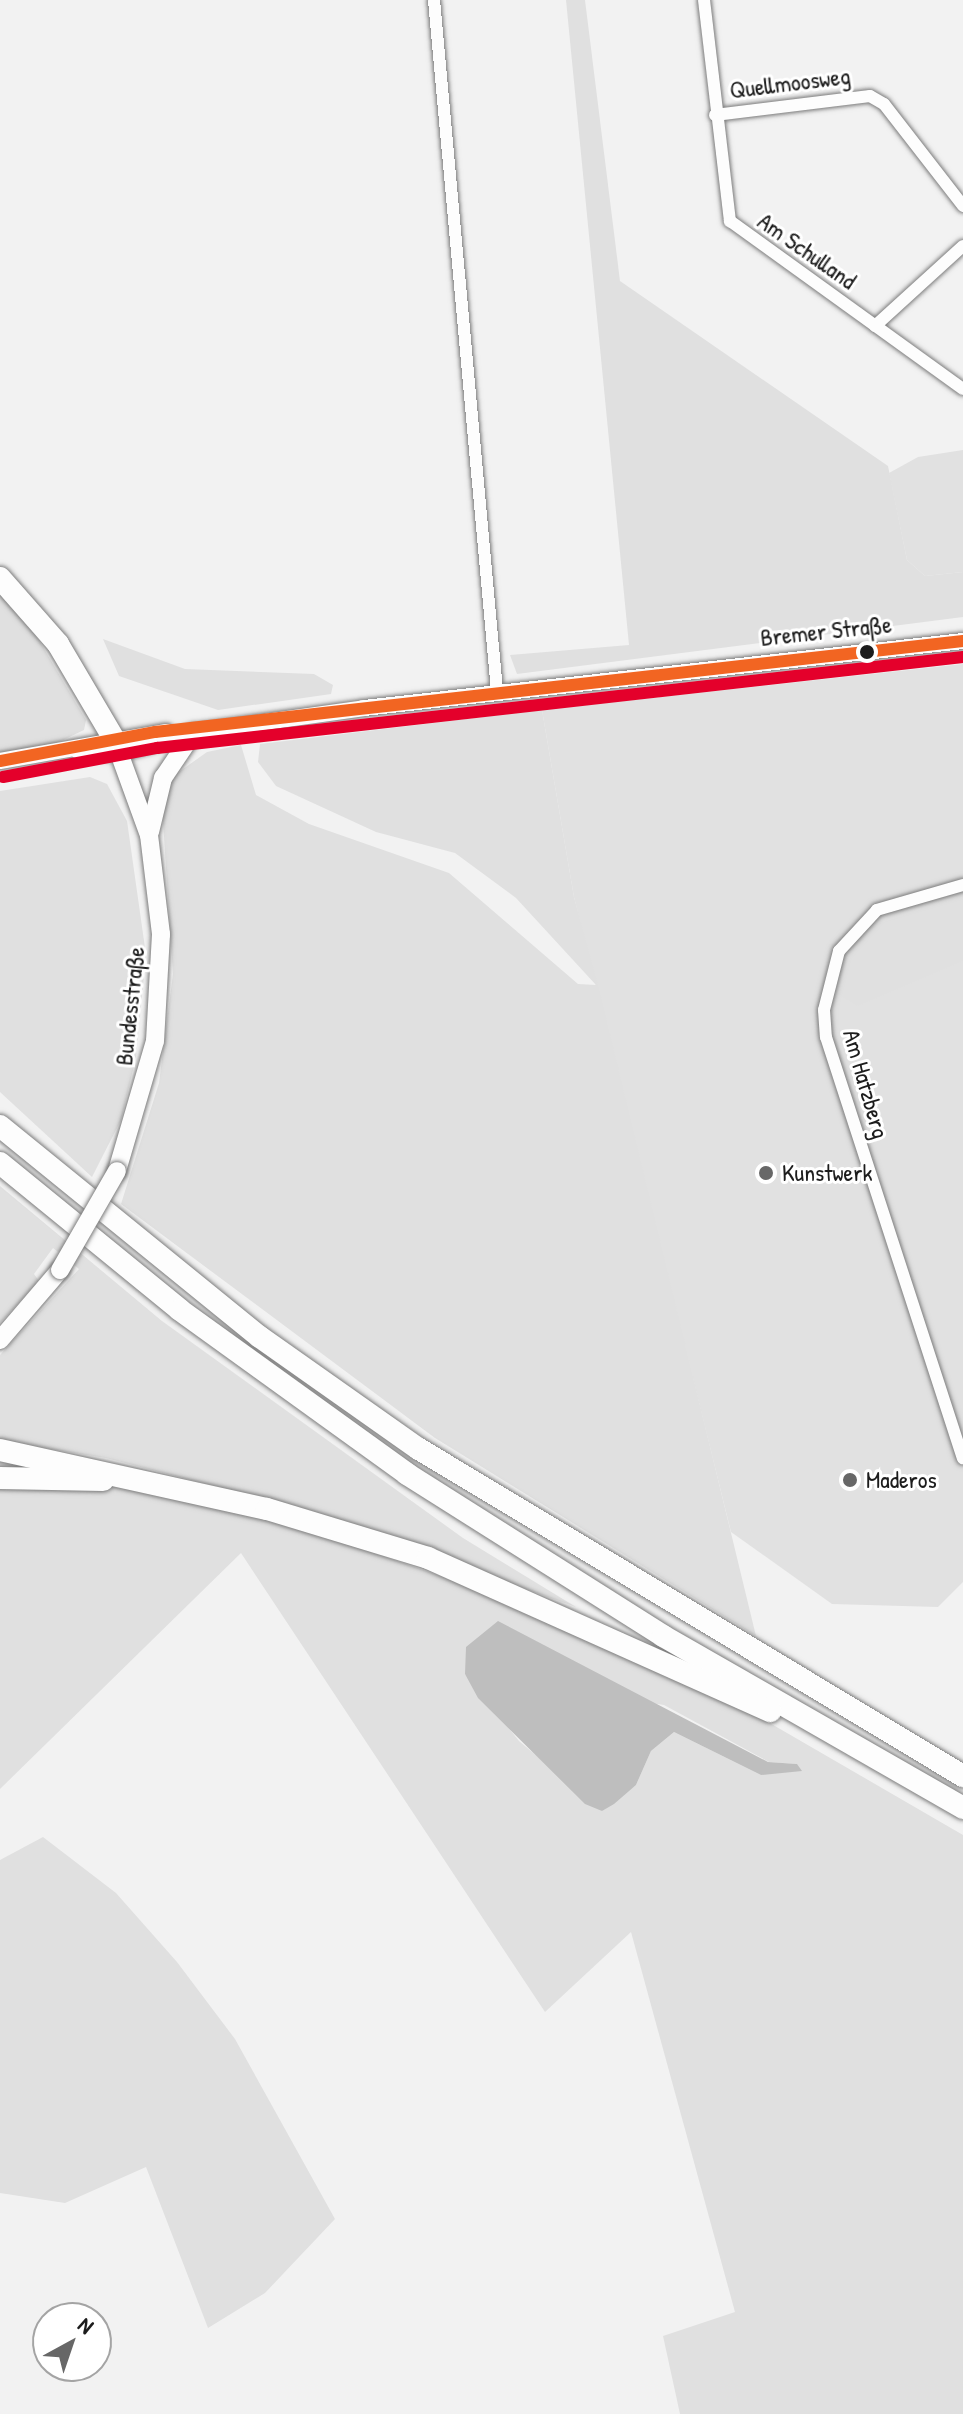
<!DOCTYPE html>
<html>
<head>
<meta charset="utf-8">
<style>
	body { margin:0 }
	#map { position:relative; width:963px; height:2414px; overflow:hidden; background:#f2f2f2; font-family:"Patrick Hand",sans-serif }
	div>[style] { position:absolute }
	.built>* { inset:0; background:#e1e1e1 }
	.green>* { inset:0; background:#e0e0e0 }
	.water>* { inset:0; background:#bebebe }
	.roads { filter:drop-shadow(0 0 2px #7c7c7c) drop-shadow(0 0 2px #7c7c7c) }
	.street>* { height:12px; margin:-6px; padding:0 6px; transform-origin:6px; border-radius:6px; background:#fdfdfd }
	.secondary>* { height:16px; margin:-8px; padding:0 8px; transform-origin:8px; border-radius:8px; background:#fdfdfd }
	.primary>* { height:18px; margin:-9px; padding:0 9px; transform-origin:9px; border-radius:9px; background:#fdfdfd }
	.highway>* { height:22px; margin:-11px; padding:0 11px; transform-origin:11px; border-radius:11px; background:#fdfdfd }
	.bridges { filter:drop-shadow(0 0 2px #7c7c7c) drop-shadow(0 0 2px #7c7c7c) }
	.primary-bridge>* { height:18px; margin:-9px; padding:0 9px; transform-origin:9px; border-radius:9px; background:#fdfdfd }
	.bus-1>* { height:12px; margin:-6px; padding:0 6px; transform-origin:6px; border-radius:6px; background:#f26522 }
	.bus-2>* { height:12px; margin:-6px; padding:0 6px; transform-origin:6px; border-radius:6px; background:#e4002b }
	.dots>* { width:22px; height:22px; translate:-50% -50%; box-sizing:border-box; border:4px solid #fff; border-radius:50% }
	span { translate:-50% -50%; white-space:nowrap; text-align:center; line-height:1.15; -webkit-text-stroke:6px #fff; paint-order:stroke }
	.street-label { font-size:24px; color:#1c1c1c }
	.poi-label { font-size:24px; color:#1c1c1c }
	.left { translate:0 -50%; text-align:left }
	.north { position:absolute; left:32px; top:2302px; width:80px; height:80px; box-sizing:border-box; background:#fff; border:2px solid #a4a4a4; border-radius:50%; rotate:40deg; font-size:22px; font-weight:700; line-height:32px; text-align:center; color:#1c1c1c }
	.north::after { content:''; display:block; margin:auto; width:28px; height:36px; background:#676767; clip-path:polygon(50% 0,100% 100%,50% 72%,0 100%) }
</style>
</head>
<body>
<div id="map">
	<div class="built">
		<i style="clip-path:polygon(963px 450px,963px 572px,925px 576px,907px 560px,889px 473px,918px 457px)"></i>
		<i style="clip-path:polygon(963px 664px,963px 1582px,938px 1607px,832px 1604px,731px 1532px,574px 897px,542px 710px)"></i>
	</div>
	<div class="green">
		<i style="clip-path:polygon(566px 0,585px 0,620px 281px,888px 466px,907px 560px,925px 576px,963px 572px,963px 617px,517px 674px,510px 655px,629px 645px)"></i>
		<i style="clip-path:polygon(0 593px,34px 632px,86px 720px,84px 730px,42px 750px,0 757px)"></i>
		<i style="clip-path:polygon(103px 639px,185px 669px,314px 674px,333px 685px,331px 694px,218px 710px,119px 676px)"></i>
		<i style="clip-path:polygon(542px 710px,574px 897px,598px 985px,756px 1636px,435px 1438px,121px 1204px,159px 1083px,173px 974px,161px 791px,169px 779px,207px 752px,241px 745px,256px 795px,309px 824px,449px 873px,578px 984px,596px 985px,516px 898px,455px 853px,376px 832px,276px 786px,258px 762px,260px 744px)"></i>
		<i style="clip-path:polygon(90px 777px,107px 784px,127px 821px,146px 955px,136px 1057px,121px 1120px,92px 1177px,0 1092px,0 791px)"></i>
		<i style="clip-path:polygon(963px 896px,963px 961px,858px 1006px,839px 995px,854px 947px,876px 925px)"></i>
		<i style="clip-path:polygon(0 1186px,162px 1321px,463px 1538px,576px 1607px,307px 1510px,106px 1458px,0 1441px,0 1355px,79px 1269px,53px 1248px,34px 1274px,39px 1281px,0 1323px)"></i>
		<i style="clip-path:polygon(evenodd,0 1485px,106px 1486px,176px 1496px,305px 1529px,532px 1608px,694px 1679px,963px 1835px,963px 2414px,680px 2414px,663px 2336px,735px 2312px,631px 1932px,545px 2012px,241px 1553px,0 1789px,0 1485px,465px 1674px,664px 1705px,769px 1762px,797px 1764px,761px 1775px,674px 1732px,651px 1751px,636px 1785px,602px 1811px,519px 1741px,465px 1674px)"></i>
		<i style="clip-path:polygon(43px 1837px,116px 1893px,177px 1962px,235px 2039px,335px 2219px,265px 2293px,208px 2328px,146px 2167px,65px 2203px,0 2193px,0 1860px)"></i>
	</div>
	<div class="water">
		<i style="clip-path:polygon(498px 1621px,768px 1762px,797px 1764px,802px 1771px,761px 1775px,674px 1732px,651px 1751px,636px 1785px,614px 1804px,602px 1811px,585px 1804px,478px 1698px,465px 1674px,466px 1647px)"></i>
	</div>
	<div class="roads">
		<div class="street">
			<i style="left:434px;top:0;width:694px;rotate:84.79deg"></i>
			<i style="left:704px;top:0;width:223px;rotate:83.3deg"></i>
			<i style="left:730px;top:221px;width:287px;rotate:35.8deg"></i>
			<i style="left:715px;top:115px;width:156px;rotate:-7deg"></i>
			<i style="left:870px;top:96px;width:16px;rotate:30deg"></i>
			<i style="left:884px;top:104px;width:129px;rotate:52.2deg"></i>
			<i style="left:875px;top:326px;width:119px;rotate:-42.3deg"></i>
			<i style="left:963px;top:885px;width:90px;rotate:163.8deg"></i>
			<i style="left:877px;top:910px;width:56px;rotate:132.8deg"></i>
			<i style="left:839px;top:951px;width:61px;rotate:104.3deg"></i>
			<i style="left:824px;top:1010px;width:27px;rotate:86deg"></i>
			<i style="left:826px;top:1037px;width:443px;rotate:72deg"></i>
		</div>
		<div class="secondary">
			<i style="left:77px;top:750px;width:42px;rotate:4.1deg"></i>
			<i style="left:119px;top:753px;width:78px;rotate:-15.6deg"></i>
			<i style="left:194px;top:732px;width:172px;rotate:-8deg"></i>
			<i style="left:364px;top:708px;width:603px;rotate:-6.38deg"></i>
			<i style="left:0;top:761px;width:169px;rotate:-9.9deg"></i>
		</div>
		<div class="primary">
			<i style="left:114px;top:739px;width:102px;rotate:70deg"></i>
			<i style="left:149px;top:835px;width:100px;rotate:83.1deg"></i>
			<i style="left:161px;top:934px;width:107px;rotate:93.2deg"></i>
			<i style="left:155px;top:1041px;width:135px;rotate:106.3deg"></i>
			<i style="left:150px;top:832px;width:56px;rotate:-76.5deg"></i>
			<i style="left:163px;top:778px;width:55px;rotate:-56deg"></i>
			<i style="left:0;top:1340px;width:92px;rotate:-49.4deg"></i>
		</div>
		<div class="highway">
			<i style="left:0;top:578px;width:88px;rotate:48.7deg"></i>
			<i style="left:58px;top:644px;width:110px;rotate:59.5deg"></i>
			<i style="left:0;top:1126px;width:335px;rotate:39.1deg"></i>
			<i style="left:260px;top:1337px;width:194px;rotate:35.2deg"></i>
			<i style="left:419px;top:1449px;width:635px;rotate:31.01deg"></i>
			<i style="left:0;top:1163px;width:232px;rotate:39.2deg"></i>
			<i style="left:180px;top:1310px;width:280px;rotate:35.8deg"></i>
			<i style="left:407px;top:1474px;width:303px;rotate:32.3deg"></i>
			<i style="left:663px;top:1636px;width:346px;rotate:29.8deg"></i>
			<i style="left:0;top:1450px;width:273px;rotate:12.5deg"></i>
			<i style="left:267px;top:1509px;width:168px;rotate:16.9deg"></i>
			<i style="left:428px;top:1558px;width:375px;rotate:24.1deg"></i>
			<i style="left:0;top:1478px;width:103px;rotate:1.1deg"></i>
		</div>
	</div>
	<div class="bridges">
		<div class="primary-bridge">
			<i style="left:60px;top:1270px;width:114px;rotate:-60.1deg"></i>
		</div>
	</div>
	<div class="bus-1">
		<i style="left:0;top:761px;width:158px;rotate:-10.6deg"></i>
		<i style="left:155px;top:732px;width:813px;rotate:-6.43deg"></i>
	</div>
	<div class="bus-2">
		<i style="left:3px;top:777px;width:157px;rotate:-10.7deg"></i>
		<i style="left:157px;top:748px;width:811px;rotate:-6.44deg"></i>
	</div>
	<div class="dots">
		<i style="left:867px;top:652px;background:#1c1c1c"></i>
		<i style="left:766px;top:1173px;background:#676767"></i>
		<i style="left:850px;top:1480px;background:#676767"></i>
	</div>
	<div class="street-label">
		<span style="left:790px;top:83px;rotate:-7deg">Quellmoosweg</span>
		<span style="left:807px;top:251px;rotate:35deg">Am Schulland</span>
		<span style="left:826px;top:631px;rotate:-6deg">Bremer Straße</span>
		<span style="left:130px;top:1006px;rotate:-84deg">Bundesstraße</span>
		<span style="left:866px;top:1084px;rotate:74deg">Am Hatzberg</span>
	</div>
	<div class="poi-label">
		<span class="left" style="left:782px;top:1173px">Kunstwerk</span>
		<span class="left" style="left:866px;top:1480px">Maderos</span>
	</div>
	<div class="north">N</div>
</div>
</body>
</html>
